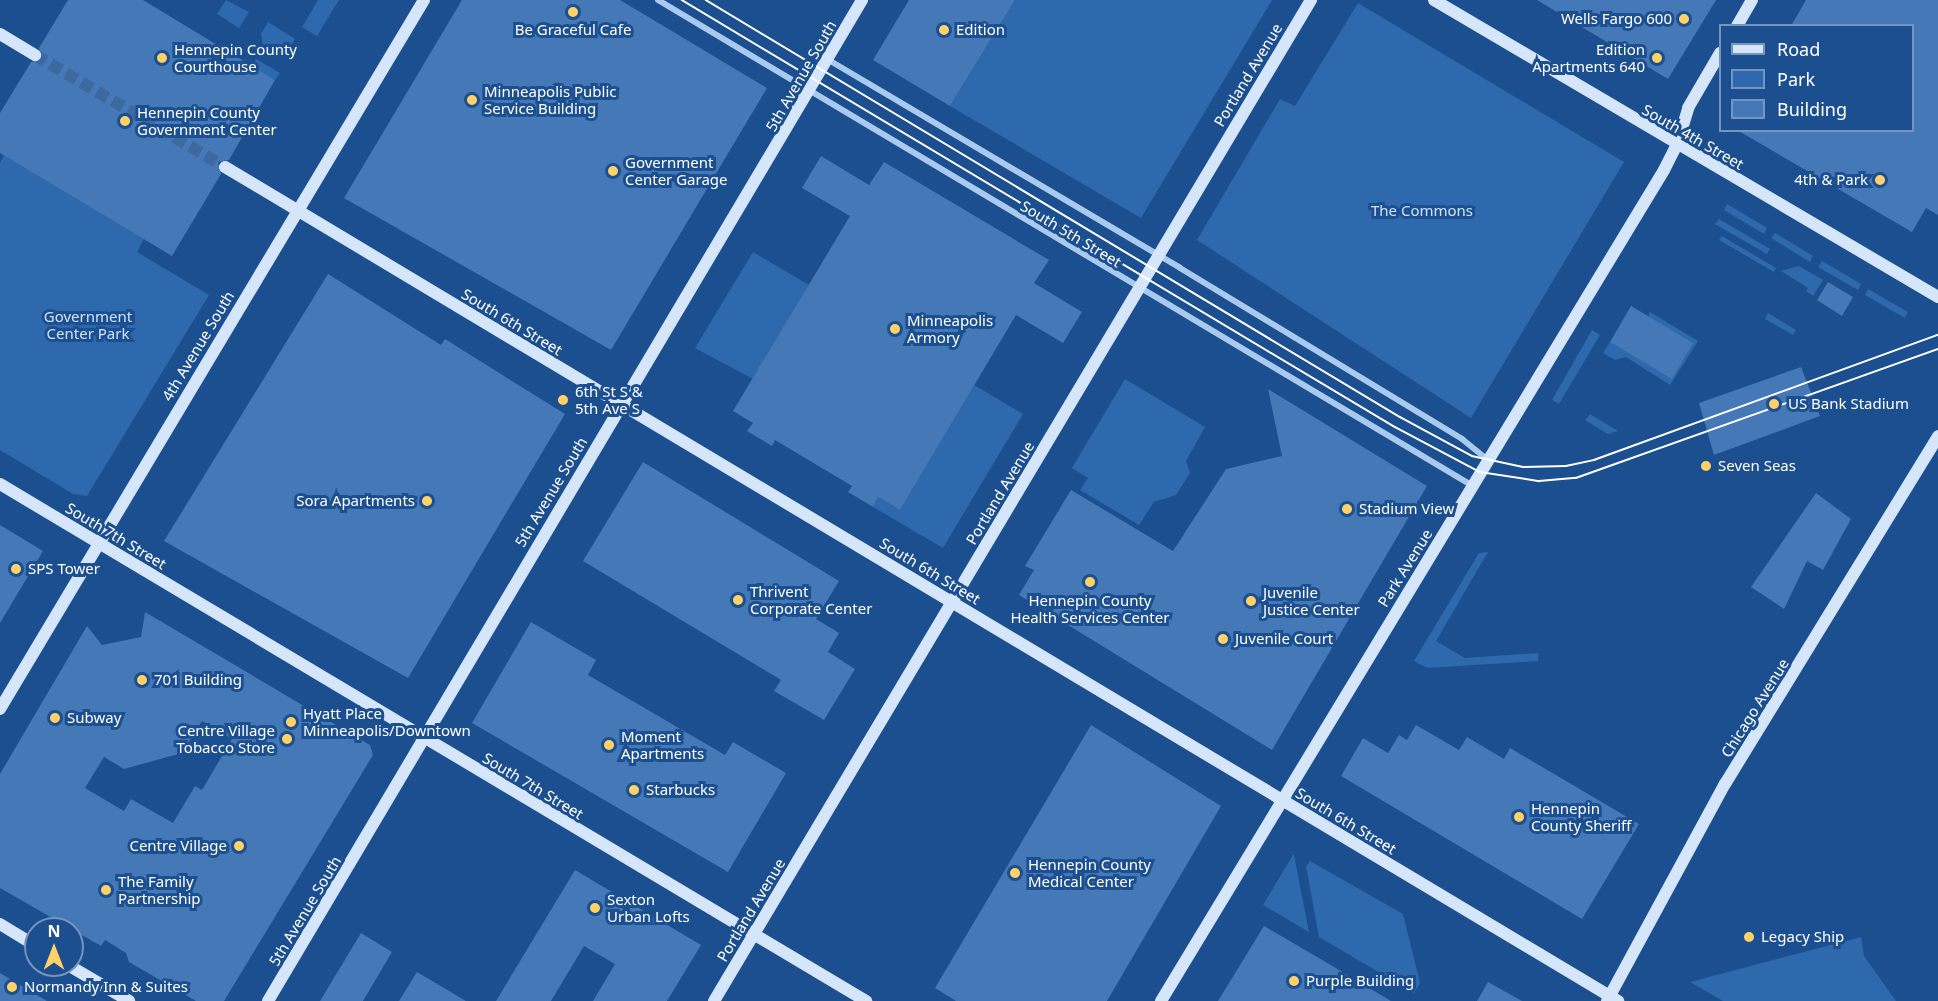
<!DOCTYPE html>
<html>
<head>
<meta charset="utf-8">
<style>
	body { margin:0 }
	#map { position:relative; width:1938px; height:1001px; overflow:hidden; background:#1b4f8f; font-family:"Noto Sans",sans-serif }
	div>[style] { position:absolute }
	.green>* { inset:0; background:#2e69ad }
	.building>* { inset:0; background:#4478b7 }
	.secondary-tunnel>* { height:12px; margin-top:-6px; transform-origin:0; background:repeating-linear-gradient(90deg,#3d69a0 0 12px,transparent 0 18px) }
	.street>* { height:6px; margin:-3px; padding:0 3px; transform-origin:3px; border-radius:3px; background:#a9c9ee }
	.secondary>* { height:12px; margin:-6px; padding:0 6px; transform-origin:6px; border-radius:6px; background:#d6e6fa }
	.tram>* { height:1.5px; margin:-0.75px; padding:0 0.75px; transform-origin:0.75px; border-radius:0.75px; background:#fff }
	.dots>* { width:16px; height:16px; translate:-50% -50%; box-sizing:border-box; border:3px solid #1b4f8f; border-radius:50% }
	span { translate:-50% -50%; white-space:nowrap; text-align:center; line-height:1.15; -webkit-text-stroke:6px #1b4f8f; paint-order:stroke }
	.poi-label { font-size:15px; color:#fff }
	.right { translate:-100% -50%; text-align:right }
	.left { translate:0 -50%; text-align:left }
	.street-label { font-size:15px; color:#fff }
	.park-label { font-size:15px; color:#cfe3fa }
	.legend { position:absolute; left:1719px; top:24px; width:195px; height:108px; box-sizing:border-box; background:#1b4f8f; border:2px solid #7695bc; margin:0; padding:8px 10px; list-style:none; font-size:18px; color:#fff }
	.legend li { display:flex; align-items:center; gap:12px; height:30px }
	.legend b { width:30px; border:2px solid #7695bc }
	.north { position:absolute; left:24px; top:917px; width:60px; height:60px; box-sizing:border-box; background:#1b4f8f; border:2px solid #7695bc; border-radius:50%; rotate:0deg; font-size:16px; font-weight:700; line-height:24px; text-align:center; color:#fff }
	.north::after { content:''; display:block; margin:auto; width:21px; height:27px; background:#ffd166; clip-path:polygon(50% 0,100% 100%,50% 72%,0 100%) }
</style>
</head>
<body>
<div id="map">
	<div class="green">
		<i style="clip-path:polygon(226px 0,249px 12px,239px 28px,217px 14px)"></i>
		<i style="clip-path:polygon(318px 0,339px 0,317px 36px,302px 27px)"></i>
		<i style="clip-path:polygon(1015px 0,1272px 0,1141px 218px,950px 106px)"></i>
		<i style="clip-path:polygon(1358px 3px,1624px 162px,1471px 418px,1197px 240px,1280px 99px,1295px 106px)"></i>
		<i style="clip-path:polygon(268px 22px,295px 39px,283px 58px,263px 46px,261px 34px)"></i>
		<i style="clip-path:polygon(256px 59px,280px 73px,275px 80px,252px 66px)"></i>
		<i style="clip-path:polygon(4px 155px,144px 239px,137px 252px,209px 295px,87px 496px,73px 494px,0 450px,0 163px)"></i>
		<i style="clip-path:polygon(1727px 204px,1767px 228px,1764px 234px,1724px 210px)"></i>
		<i style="clip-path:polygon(1719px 219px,1770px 249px,1767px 254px,1715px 224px)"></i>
		<i style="clip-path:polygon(1775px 233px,1813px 256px,1810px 262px,1771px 238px)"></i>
		<i style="clip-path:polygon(1722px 236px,1776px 268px,1774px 272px,1719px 240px)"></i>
		<i style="clip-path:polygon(753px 252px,809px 285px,753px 379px,695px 348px)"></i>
		<i style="clip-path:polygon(1822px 261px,1861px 284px,1858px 290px,1818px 267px)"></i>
		<i style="clip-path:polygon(1799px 266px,1823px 280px,1813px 296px,1806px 291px,1808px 288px,1781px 271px)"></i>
		<i style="clip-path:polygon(1868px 289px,1908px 312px,1905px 318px,1865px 295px)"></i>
		<i style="clip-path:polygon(1650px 312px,1698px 341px,1670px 385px,1626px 357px,1615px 360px,1603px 353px,1610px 342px,1672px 378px,1648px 317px)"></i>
		<i style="clip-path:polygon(1768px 313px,1796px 330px,1793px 335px,1765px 319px)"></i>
		<i style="clip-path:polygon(1592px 330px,1600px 335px,1559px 404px,1552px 400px)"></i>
		<i style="clip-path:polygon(1125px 379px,1205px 427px,1186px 461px,1190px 473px,1176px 495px,1154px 502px,1139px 525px,1080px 490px,1088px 478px,1072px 468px)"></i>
		<i style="clip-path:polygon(974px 385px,1023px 414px,943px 548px,873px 507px,878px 497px,900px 510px)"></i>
		<i style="clip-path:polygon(1590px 414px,1618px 431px,1608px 434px,1585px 420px)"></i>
		<i style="clip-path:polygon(1488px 552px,1436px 641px,1465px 658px,1538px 653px,1538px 661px,1427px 668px,1414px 661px,1479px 553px)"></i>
		<i style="clip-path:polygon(1293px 855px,1294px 855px,1309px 932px,1263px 905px)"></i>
		<i style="clip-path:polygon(1310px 861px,1403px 914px,1420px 983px,1414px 993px,1319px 937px,1306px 866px)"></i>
		<i style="clip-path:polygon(1861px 937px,1864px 956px,1896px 1001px,1723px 1001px,1690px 982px)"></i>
	</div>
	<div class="building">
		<i style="clip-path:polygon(68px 0,143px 0,275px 80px,229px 160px,218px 162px,221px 174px,172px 256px,0 153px,0 113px,31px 62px,42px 59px,39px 48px)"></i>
		<i style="clip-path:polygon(462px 0,620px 0,767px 88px,611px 350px,344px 198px)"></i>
		<i style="clip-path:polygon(909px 0,1015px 0,950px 106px,873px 60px)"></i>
		<i style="clip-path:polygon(1537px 0,1716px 0,1668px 79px)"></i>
		<i style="clip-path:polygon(1806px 0,1938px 0,1938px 215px,1926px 208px,1912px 232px,1737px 130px,1912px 130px,1912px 26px,1791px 26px)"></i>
		<i style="clip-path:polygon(821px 156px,869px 185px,884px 162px,1049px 260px,1034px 283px,1082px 312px,1063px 343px,1016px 315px,900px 510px,878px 497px,873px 507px,848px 492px,852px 486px,775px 440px,772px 446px,747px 431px,753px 423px,733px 411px,850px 216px,802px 188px)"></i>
		<i style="clip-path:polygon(328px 274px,441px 345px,445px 339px,565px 414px,408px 678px,164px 541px)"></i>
		<i style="clip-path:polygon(1828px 282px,1853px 297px,1842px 316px,1817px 300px)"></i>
		<i style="clip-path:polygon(1631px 306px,1693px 343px,1672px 379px,1610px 342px)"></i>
		<i style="clip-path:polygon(1801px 367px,1820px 416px,1714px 455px,1699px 403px)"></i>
		<i style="clip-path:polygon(1268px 389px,1427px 486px,1272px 750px,1019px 595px,1034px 570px,1025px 566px,1071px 490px,1173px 551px,1226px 469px,1282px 456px)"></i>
		<i style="clip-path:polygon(643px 462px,839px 581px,816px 619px,839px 633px,828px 652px,855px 669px,824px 720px,774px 691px,781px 680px,583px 561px)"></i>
		<i style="clip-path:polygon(1816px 493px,1851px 519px,1823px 570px,1807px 561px,1784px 609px,1751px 587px)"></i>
		<i style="clip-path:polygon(0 525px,43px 551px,0 623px)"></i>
		<i style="clip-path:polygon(evenodd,145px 612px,370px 745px,373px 755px,224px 1001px,196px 1001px,129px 962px,126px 953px,105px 940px,101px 946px,0 888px,0 774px,87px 626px,102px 645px,141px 637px,145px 612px,202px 721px,232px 739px,202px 790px,195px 786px,173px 823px,131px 799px,124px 811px,85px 788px,104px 757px,124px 769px,182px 753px,202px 721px)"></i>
		<i style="clip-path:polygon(531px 622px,596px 660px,588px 675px,725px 755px,733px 742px,786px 773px,728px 872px,472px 723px)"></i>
		<i style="clip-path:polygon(1091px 725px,1221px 806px,1107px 1001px,956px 1001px,935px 988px)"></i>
		<i style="clip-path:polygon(1416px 725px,1459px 750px,1467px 737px,1504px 759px,1510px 748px,1639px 824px,1582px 919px,1341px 776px,1363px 738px,1388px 753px,1399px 735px,1407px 740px)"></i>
		<i style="clip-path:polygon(575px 870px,701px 945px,667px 1001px,593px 1001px,615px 964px,584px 946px,551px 1001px,496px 1001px)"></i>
		<i style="clip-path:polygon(1264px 926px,1324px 961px,1391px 1001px,1218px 1001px)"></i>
		<i style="clip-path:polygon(361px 933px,392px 952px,363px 1001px,320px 1001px)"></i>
		<i style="clip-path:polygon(417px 972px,466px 1001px,399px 1001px)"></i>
		<i style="clip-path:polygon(0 973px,47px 1001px,0 1001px)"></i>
		<i style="clip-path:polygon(1488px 982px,1522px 1001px,1477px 1001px)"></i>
	</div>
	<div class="secondary-tunnel">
		<i style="left:35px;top:55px;width:221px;rotate:30.5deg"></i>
	</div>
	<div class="street">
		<i style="left:658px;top:0;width:949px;rotate:30.81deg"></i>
		<i style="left:827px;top:59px;width:410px;rotate:30.6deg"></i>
		<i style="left:1180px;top:268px;width:330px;rotate:31.2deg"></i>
		<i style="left:1462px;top:439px;width:33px;rotate:39deg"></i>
	</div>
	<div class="secondary">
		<i style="left:1434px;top:0;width:585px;rotate:30.51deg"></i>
		<i style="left:1737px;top:26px;width:30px;rotate:-60deg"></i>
		<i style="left:0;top:34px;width:41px;rotate:31deg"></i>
		<i style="left:225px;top:167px;width:1624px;rotate:30.91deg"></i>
		<i style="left:0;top:484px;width:1009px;rotate:30.84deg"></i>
		<i style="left:0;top:709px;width:826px;rotate:-59.12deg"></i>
		<i style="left:0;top:924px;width:42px;rotate:31.4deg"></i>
		<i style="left:68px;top:965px;width:71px;rotate:30.5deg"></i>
		<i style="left:268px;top:1001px;width:1164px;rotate:-59.31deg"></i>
		<i style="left:714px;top:1001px;width:1166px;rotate:-59.19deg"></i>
		<i style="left:1161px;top:1001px;width:971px;rotate:-58.81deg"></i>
		<i style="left:1664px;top:170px;width:28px;rotate:-63deg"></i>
		<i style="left:1677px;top:145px;width:39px;rotate:-73deg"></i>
		<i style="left:1688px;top:108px;width:64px;rotate:-59.8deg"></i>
		<i style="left:1607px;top:1001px;width:247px;rotate:-61.5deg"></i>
		<i style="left:1725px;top:784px;width:408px;rotate:-58.5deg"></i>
	</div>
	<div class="tram">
		<i style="left:682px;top:0;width:831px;rotate:30.92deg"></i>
		<i style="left:1395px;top:427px;width:96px;rotate:27.9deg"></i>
		<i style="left:1480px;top:472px;width:60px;rotate:8.7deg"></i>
		<i style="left:1539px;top:481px;width:37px;rotate:-5deg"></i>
		<i style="left:1576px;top:478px;width:384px;rotate:-19.6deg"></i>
		<i style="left:706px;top:0;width:810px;rotate:31deg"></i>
		<i style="left:1400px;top:417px;width:82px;rotate:28.4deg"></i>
		<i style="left:1472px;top:456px;width:52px;rotate:12.2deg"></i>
		<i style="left:1523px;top:467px;width:43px;rotate:-1.3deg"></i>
		<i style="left:1566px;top:466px;width:29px;rotate:-12deg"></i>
		<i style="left:1594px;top:460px;width:366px;rotate:-20deg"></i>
	</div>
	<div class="dots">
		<i style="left:573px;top:12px;background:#ffd166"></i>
		<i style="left:1684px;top:19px;background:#ffd166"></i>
		<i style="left:944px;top:30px;background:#ffd166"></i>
		<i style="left:162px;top:58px;background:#ffd166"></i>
		<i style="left:1657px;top:58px;background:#ffd166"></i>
		<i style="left:472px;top:100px;background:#ffd166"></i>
		<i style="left:125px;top:121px;background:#ffd166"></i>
		<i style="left:613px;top:171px;background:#ffd166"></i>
		<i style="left:1880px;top:180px;background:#ffd166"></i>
		<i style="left:895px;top:329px;background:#ffd166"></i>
		<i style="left:563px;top:400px;background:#ffd166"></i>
		<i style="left:1774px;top:404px;background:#ffd166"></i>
		<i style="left:1706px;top:466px;background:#ffd166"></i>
		<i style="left:427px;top:501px;background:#ffd166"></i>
		<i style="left:1347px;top:509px;background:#ffd166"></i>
		<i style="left:16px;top:569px;background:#ffd166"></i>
		<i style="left:1090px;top:582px;background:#ffd166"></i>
		<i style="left:738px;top:600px;background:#ffd166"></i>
		<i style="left:1251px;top:601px;background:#ffd166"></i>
		<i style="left:1223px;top:639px;background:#ffd166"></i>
		<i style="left:142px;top:680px;background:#ffd166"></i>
		<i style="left:55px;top:718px;background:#ffd166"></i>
		<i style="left:291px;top:722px;background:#ffd166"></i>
		<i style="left:287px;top:739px;background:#ffd166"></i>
		<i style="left:609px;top:745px;background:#ffd166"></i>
		<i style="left:634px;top:790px;background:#ffd166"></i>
		<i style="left:1519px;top:817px;background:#ffd166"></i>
		<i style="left:239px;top:846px;background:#ffd166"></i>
		<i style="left:1015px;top:873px;background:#ffd166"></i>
		<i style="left:106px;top:890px;background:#ffd166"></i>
		<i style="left:595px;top:908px;background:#ffd166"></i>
		<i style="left:1749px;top:937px;background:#ffd166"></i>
		<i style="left:1294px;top:981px;background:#ffd166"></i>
		<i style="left:12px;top:987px;background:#ffd166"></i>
	</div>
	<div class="poi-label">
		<span class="right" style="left:1672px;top:19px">Wells Fargo 600</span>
		<span style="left:573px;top:30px">Be Graceful Cafe</span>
		<span class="left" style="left:956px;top:30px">Edition</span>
		<span class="left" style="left:174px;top:58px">Hennepin County<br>Courthouse</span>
		<span class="right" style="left:1645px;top:58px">Edition<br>Apartments 640</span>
		<span class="left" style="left:484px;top:100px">Minneapolis Public<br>Service Building</span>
		<span class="left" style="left:137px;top:121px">Hennepin County<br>Government Center</span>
		<span class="left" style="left:625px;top:171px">Government<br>Center Garage</span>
		<span class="right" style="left:1868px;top:180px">4th &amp; Park</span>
		<span class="left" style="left:907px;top:329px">Minneapolis<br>Armory</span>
		<span class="left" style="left:575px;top:400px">6th St S &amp;<br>5th Ave S</span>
		<span class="left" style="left:1788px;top:404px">US Bank Stadium</span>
		<span class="left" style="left:1718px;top:466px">Seven Seas</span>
		<span class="right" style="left:415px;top:501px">Sora Apartments</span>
		<span class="left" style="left:1359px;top:509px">Stadium View</span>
		<span class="left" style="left:28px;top:569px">SPS Tower</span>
		<span class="left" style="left:750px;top:600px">Thrivent<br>Corporate Center</span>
		<span class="left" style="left:1263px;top:601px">Juvenile<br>Justice Center</span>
		<span style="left:1090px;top:609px">Hennepin County<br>Health Services Center</span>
		<span class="left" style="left:1235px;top:639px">Juvenile Court</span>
		<span class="left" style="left:154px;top:680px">701 Building</span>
		<span class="left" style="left:303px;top:722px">Hyatt Place<br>Minneapolis/Downtown</span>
		<span class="left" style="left:67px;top:718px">Subway</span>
		<span class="right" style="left:275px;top:739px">Centre Village<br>Tobacco Store</span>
		<span class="left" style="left:621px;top:745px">Moment<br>Apartments</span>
		<span class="left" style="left:646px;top:790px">Starbucks</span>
		<span class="left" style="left:1531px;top:817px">Hennepin<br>County Sheriff</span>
		<span class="right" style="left:227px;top:846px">Centre Village</span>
		<span class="left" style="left:1028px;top:873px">Hennepin County<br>Medical Center</span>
		<span class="left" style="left:118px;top:890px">The Family<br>Partnership</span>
		<span class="left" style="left:607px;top:908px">Sexton<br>Urban Lofts</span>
		<span class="left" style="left:1761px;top:937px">Legacy Ship</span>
		<span class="left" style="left:1306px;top:981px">Purple Building</span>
		<span class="left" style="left:24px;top:987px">Normandy Inn &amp; Suites</span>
	</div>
	<div class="street-label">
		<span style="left:1248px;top:75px;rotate:-59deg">Portland Avenue</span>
		<span style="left:801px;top:76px;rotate:-60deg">5th Avenue South</span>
		<span style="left:1693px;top:137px;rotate:30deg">South 4th Street</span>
		<span style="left:1071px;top:234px;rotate:31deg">South 5th Street</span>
		<span style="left:512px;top:322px;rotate:31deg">South 6th Street</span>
		<span style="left:198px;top:346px;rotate:-59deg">4th Avenue South</span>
		<span style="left:551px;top:492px;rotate:-59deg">5th Avenue South</span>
		<span style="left:1000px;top:493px;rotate:-59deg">Portland Avenue</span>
		<span style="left:116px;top:536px;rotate:31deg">South 7th Street</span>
		<span style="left:1405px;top:568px;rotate:-58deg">Park Avenue</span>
		<span style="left:930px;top:571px;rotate:31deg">South 6th Street</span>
		<span style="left:1755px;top:708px;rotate:-58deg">Chicago Avenue</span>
		<span style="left:533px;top:786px;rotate:31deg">South 7th Street</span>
		<span style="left:1346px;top:821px;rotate:31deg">South 6th Street</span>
		<span style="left:751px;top:910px;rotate:-59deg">Portland Avenue</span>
		<span style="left:305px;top:911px;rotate:-59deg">5th Avenue South</span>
	</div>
	<div class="park-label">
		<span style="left:1422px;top:211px">The Commons</span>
		<span style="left:88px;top:325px">Government<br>Center Park</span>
	</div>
	<ul class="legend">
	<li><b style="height:8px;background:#d6e6fa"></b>Road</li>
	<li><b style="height:16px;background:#2e69ad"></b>Park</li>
	<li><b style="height:16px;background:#4478b7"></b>Building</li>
	</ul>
	<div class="north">N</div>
</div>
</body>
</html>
